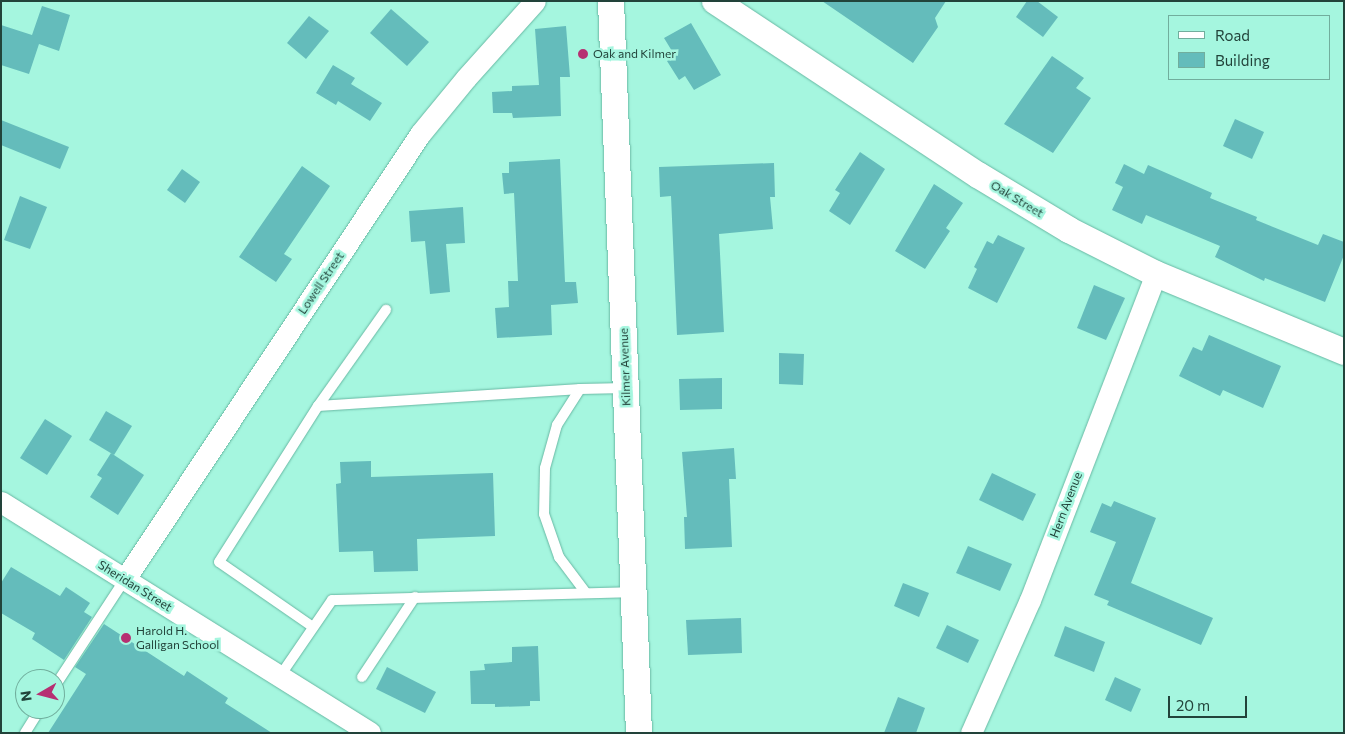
<!DOCTYPE html>
<html>
<head>
<meta charset="utf-8">
<style>
	body { margin:0 }
	#map { position:relative; width:1345px; height:734px; overflow:hidden; background:#a5f6df; font-family:Commissioner,sans-serif }
	div>[style] { position:absolute }
	.building>* { inset:0; background:#64bcbb }
	.roads { filter:drop-shadow(0 0 1px #68b8a3) drop-shadow(0 0 1px #68b8a3) }
	.service>* { height:10px; margin:-5px; padding:0 5px; transform-origin:5px; border-radius:5px; background:#fff }
	.minor>* { height:21px; margin:-10.5px; padding:0 10.5px; transform-origin:10.5px; border-radius:10.5px; background:#fff }
	.tertiary>* { height:26px; margin:-13px; padding:0 13px; transform-origin:13px; border-radius:13px; background:#fff }
	.dots>* { width:14px; height:14px; translate:-50% -50%; box-sizing:border-box; border:2px solid #a5f6df; border-radius:50% }
	span { translate:-50% -50%; white-space:nowrap; text-align:center; line-height:1.15; -webkit-text-stroke:5px #a5f6df; paint-order:stroke }
	.poi-label { font-size:12px; color:#22433a }
	.left { translate:0 -50%; text-align:left }
	.street-label { font-size:12px; color:#22433a }
	.frame { position:absolute; inset:0; border:2px solid #22433a; pointer-events:none }
	.legend { position:absolute; left:1168px; top:15px; width:162px; height:65px; box-sizing:border-box; background:#a5f6df; border:1px solid #71ae9d; margin:0; padding:6px 9px; list-style:none; font-size:15px; color:#22433a }
	.legend li { display:flex; align-items:center; gap:10px; height:25px }
	.legend b { width:25px; border:1px solid #71ae9d }
	.north { position:absolute; left:15px; top:669px; width:50px; height:50px; box-sizing:border-box; background:#a5f6df; border:1px solid #71ae9d; border-radius:50%; rotate:262deg; font-size:14px; font-weight:700; line-height:20px; text-align:center; color:#22433a }
	.north::after { content:''; display:block; margin:auto; width:18px; height:22px; background:#b63072; clip-path:polygon(50% 0,100% 100%,50% 72%,0 100%) }
	.scale { position:absolute; left:1168px; top:696px; width:79px; height:22px; box-sizing:border-box; border:2px solid #22433a; border-top:0; padding-left:6px; font-size:15px; line-height:18px; white-space:nowrap; color:#22433a; -webkit-text-stroke:4px #a5f6df; paint-order:stroke }
</style>
</head>
<body>
<div id="map">
	<div class="building">
		<i style="clip-path:polygon(822px 1px,946px 1px,935px 18px,938px 27px,913px 63px)"></i>
		<i style="clip-path:polygon(1027px 1px,1037px 1px,1058px 17px,1043px 37px,1016px 17px)"></i>
		<i style="clip-path:polygon(42px 6px,70px 15px,59px 51px,39px 44px,29px 74px,1px 65px,1px 25px,32px 35px)"></i>
		<i style="clip-path:polygon(391px 9px,429px 42px,407px 66px,370px 33px)"></i>
		<i style="clip-path:polygon(309px 16px,329px 31px,306px 59px,287px 43px)"></i>
		<i style="clip-path:polygon(691px 23px,721px 75px,694px 90px,685px 76px,679px 80px,667px 61px,675px 56px,664px 38px)"></i>
		<i style="clip-path:polygon(566px 26px,570px 77px,560px 77px,561px 116px,513px 118px,512px 113px,493px 113px,492px 92px,512px 91px,512px 86px,539px 85px,535px 29px)"></i>
		<i style="clip-path:polygon(1052px 56px,1084px 78px,1076px 88px,1091px 98px,1053px 153px,1004px 124px)"></i>
		<i style="clip-path:polygon(333px 65px,355px 78px,351px 84px,382px 103px,370px 121px,338px 101px,336px 105px,316px 93px)"></i>
		<i style="clip-path:polygon(1235px 119px,1264px 132px,1252px 159px,1223px 146px)"></i>
		<i style="clip-path:polygon(1px 120px,69px 147px,60px 169px,1px 145px)"></i>
		<i style="clip-path:polygon(860px 152px,885px 169px,850px 225px,829px 211px,840px 193px,835px 190px)"></i>
		<i style="clip-path:polygon(560px 159px,565px 282px,576px 282px,578px 303px,551px 305px,552px 335px,497px 338px,495px 308px,509px 307px,508px 281px,518px 281px,514px 193px,504px 194px,502px 173px,509px 173px,509px 162px)"></i>
		<i style="clip-path:polygon(774px 163px,775px 197px,770px 197px,773px 229px,719px 234px,724px 332px,677px 335px,671px 196px,660px 197px,659px 167px)"></i>
		<i style="clip-path:polygon(1124px 164px,1144px 174px,1148px 165px,1212px 193px,1210px 198px,1257px 217px,1256px 220px,1318px 245px,1323px 234px,1344px 242px,1344px 255px,1325px 302px,1265px 278px,1264px 281px,1215px 257px,1220px 246px,1146px 215px,1142px 224px,1112px 210px,1123px 187px,1115px 183px)"></i>
		<i style="clip-path:polygon(302px 166px,330px 186px,284px 254px,292px 259px,276px 282px,239px 257px)"></i>
		<i style="clip-path:polygon(182px 169px,200px 182px,185px 203px,167px 190px)"></i>
		<i style="clip-path:polygon(934px 184px,963px 203px,946px 228px,950px 231px,925px 269px,895px 251px)"></i>
		<i style="clip-path:polygon(20px 196px,47px 207px,30px 249px,4px 240px)"></i>
		<i style="clip-path:polygon(463px 207px,465px 243px,446px 244px,450px 292px,430px 294px,425px 241px,411px 242px,409px 211px)"></i>
		<i style="clip-path:polygon(998px 235px,1025px 248px,997px 303px,968px 288px,977px 269px,974px 267px,987px 241px,993px 244px)"></i>
		<i style="clip-path:polygon(1094px 285px,1125px 298px,1106px 340px,1077px 328px)"></i>
		<i style="clip-path:polygon(1209px 335px,1281px 366px,1263px 408px,1223px 390px,1220px 396px,1179px 376px,1193px 347px,1202px 351px)"></i>
		<i style="clip-path:polygon(779px 353px,804px 354px,803px 385px,779px 384px)"></i>
		<i style="clip-path:polygon(722px 378px,722px 409px,680px 410px,679px 379px)"></i>
		<i style="clip-path:polygon(106px 411px,132px 426px,114px 455px,89px 440px)"></i>
		<i style="clip-path:polygon(45px 419px,72px 436px,47px 475px,20px 458px)"></i>
		<i style="clip-path:polygon(734px 448px,736px 479px,729px 479px,732px 547px,685px 549px,684px 517px,687px 517px,682px 452px)"></i>
		<i style="clip-path:polygon(111px 453px,144px 475px,118px 515px,90px 497px,102px 478px,97px 475px)"></i>
		<i style="clip-path:polygon(371px 461px,371px 477px,493px 473px,495px 536px,417px 539px,418px 571px,374px 572px,373px 551px,339px 552px,336px 484px,341px 483px,340px 462px)"></i>
		<i style="clip-path:polygon(992px 473px,1036px 494px,1023px 521px,979px 500px)"></i>
		<i style="clip-path:polygon(1114px 501px,1156px 518px,1131px 583px,1213px 618px,1201px 645px,1107px 605px,1109px 601px,1094px 595px,1116px 542px,1090px 532px,1102px 503px,1111px 507px)"></i>
		<i style="clip-path:polygon(968px 546px,1012px 564px,1000px 591px,956px 573px)"></i>
		<i style="clip-path:polygon(11px 567px,60px 596px,66px 587px,90px 603px,84px 612px,92px 617px,64px 660px,32px 639px,35px 633px,1px 613px,1px 583px)"></i>
		<i style="clip-path:polygon(903px 583px,929px 593px,919px 617px,894px 606px)"></i>
		<i style="clip-path:polygon(741px 618px,742px 653px,688px 655px,686px 620px)"></i>
		<i style="clip-path:polygon(104px 624px,184px 676px,187px 671px,228px 698px,225px 703px,272px 733px,48px 733px,86px 674px,75px 667px)"></i>
		<i style="clip-path:polygon(947px 625px,979px 640px,968px 663px,936px 648px)"></i>
		<i style="clip-path:polygon(1065px 626px,1105px 642px,1094px 672px,1054px 656px)"></i>
		<i style="clip-path:polygon(538px 646px,540px 701px,530px 701px,530px 706px,495px 707px,495px 704px,471px 704px,470px 671px,485px 670px,484px 664px,512px 662px,512px 647px)"></i>
		<i style="clip-path:polygon(387px 667px,436px 692px,425px 713px,376px 689px)"></i>
		<i style="clip-path:polygon(1115px 677px,1141px 689px,1131px 712px,1105px 700px)"></i>
		<i style="clip-path:polygon(898px 697px,925px 708px,916px 733px,884px 733px)"></i>
	</div>
	<div class="roads">
		<div class="service">
			<i style="left:580px;top:389px;width:43px;rotate:122.6deg"></i>
			<i style="left:557px;top:425px;width:45px;rotate:105.6deg"></i>
			<i style="left:545px;top:468px;width:46px;rotate:91.2deg"></i>
			<i style="left:544px;top:514px;width:46px;rotate:70.8deg"></i>
			<i style="left:559px;top:557px;width:45px;rotate:53.1deg"></i>
			<i style="left:318px;top:406px;width:263px;rotate:-3.7deg"></i>
			<i style="left:580px;top:389px;width:46px;rotate:-1.2deg"></i>
			<i style="left:313px;top:627px;width:114px;rotate:-145.3deg"></i>
			<i style="left:219px;top:562px;width:185px;rotate:-57.6deg"></i>
			<i style="left:318px;top:406px;width:118px;rotate:-54.7deg"></i>
			<i style="left:280px;top:676px;width:92px;rotate:-55.6deg"></i>
			<i style="left:332px;top:600px;width:301px;rotate:-1.5deg"></i>
			<i style="left:362px;top:677px;width:96px;rotate:-56.5deg"></i>
			<i style="left:55px;top:686px;width:128px;rotate:-56.8deg"></i>
			<i style="left:25px;top:733px;width:28px;rotate:-58deg"></i>
		</div>
		<div class="minor">
			<i style="left:1px;top:502px;width:435px;rotate:32deg"></i>
			<i style="left:125px;top:579px;width:534px;rotate:-56.46deg"></i>
			<i style="left:420px;top:134px;width:72px;rotate:-50.6deg"></i>
			<i style="left:466px;top:78px;width:103px;rotate:-48.1deg"></i>
			<i style="left:971px;top:733px;width:145px;rotate:-66.1deg"></i>
			<i style="left:1030px;top:600px;width:350px;rotate:-68.9deg"></i>
		</div>
		<div class="tertiary">
			<i style="left:611px;top:1px;width:733px;rotate:87.81deg"></i>
			<i style="left:715px;top:1px;width:315px;rotate:33.5deg"></i>
			<i style="left:978px;top:175px;width:106px;rotate:31.1deg"></i>
			<i style="left:1069px;top:230px;width:97px;rotate:26.8deg"></i>
			<i style="left:1156px;top:274px;width:204px;rotate:22.5deg"></i>
		</div>
	</div>
	<div class="dots">
		<i style="left:583px;top:54px;background:#b63072"></i>
		<i style="left:126px;top:638px;background:#b63072"></i>
	</div>
	<div class="poi-label">
		<span class="left" style="left:593px;top:54px">Oak and Kilmer</span>
		<span class="left" style="left:136px;top:638px">Harold H.<br>Galligan School</span>
	</div>
	<div class="street-label">
		<span style="left:1017px;top:199px;rotate:31deg">Oak Street</span>
		<span style="left:321px;top:283px;rotate:-56deg">Lowell Street</span>
		<span style="left:625px;top:367px;rotate:-92deg">Kilmer Avenue</span>
		<span style="left:1066px;top:505px;rotate:-69deg">Hern Avenue</span>
		<span style="left:135px;top:586px;rotate:32deg">Sheridan Street</span>
	</div>
	<div class="frame"></div>
	<ul class="legend">
	<li><b style="height:6px;background:#fff"></b>Road</li>
	<li><b style="height:14px;background:#64bcbb"></b>Building</li>
	</ul>
	<div class="north">N</div>
	<div class="scale">20 m</div>
</div>
</body>
</html>
